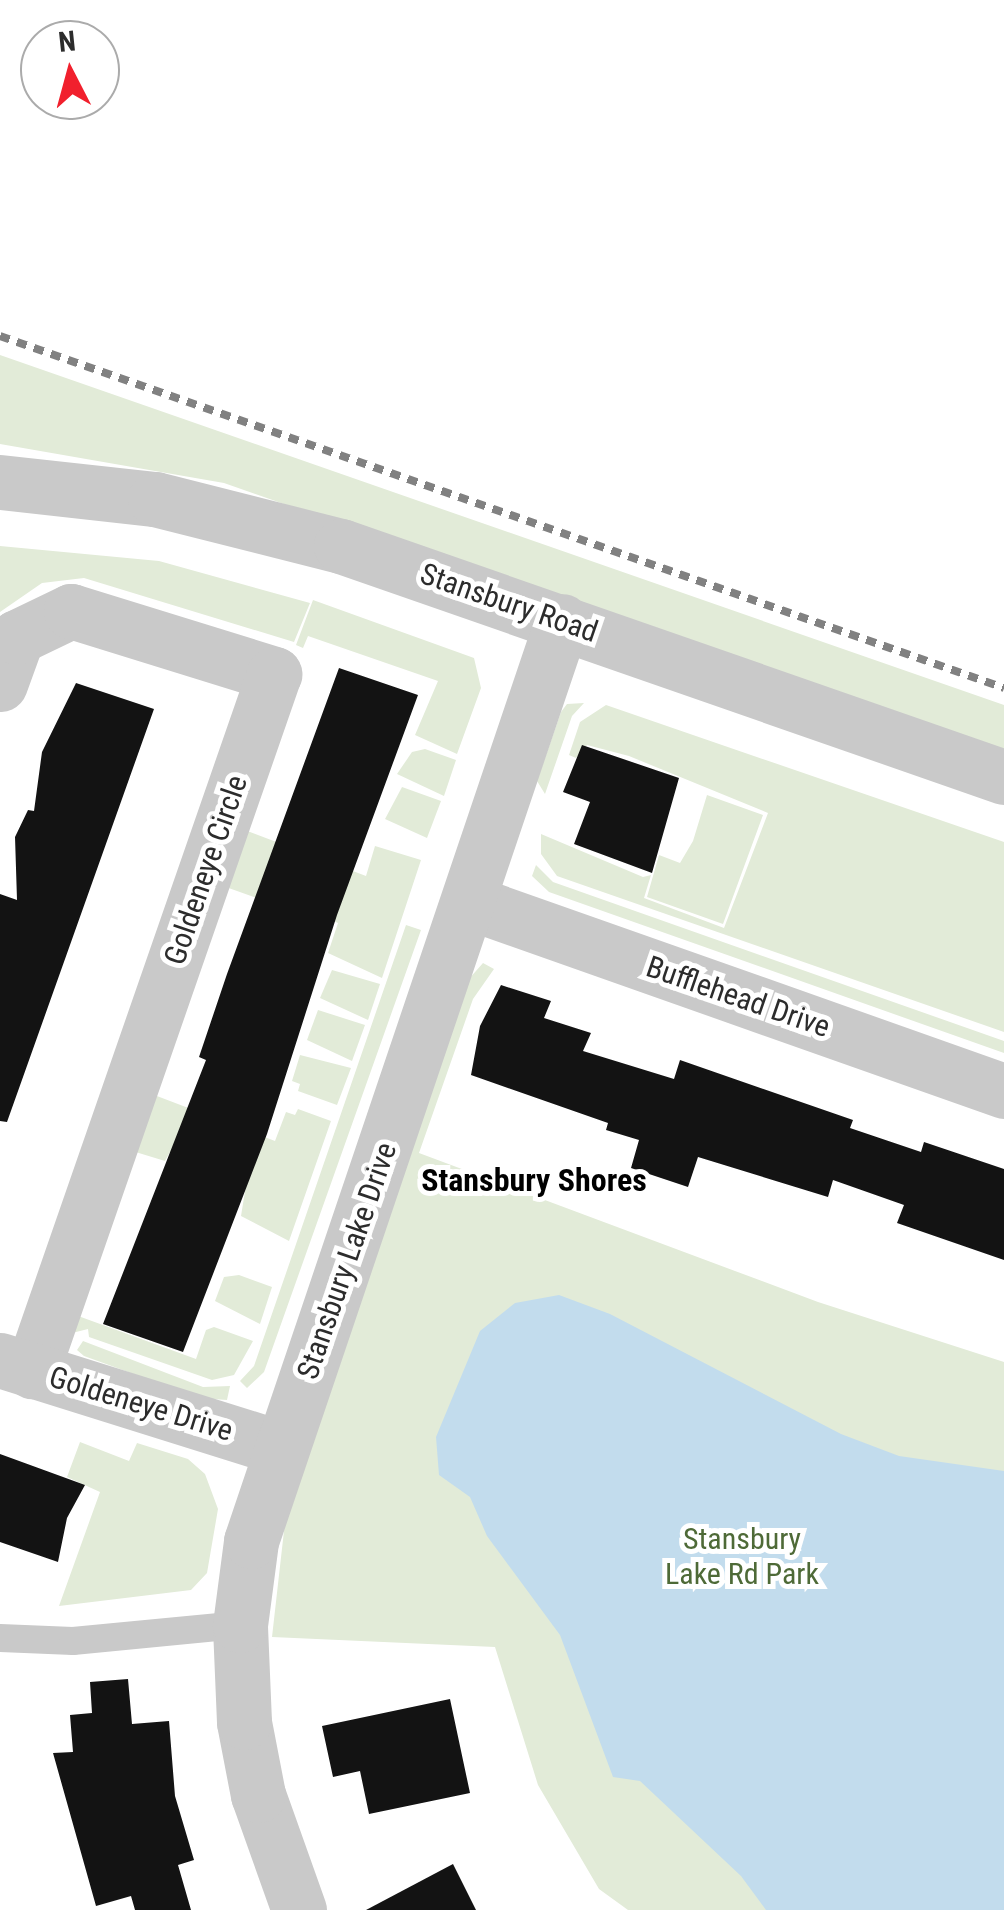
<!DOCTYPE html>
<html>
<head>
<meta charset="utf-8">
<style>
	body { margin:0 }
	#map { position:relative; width:1004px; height:1910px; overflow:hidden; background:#fff; font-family:"Roboto Condensed",sans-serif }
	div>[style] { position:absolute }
	.green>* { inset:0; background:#e2ebd8 }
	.water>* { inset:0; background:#c2dced }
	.building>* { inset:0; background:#131313 }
	.service>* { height:28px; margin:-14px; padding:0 14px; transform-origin:14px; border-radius:14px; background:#c9c9c9 }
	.minor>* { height:55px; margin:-27.5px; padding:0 27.5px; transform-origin:27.5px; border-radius:27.5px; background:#c9c9c9 }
	.rail>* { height:8px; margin-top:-4px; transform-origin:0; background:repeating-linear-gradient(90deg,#818181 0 10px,transparent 0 18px) }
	span { translate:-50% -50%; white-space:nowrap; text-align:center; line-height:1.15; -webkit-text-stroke:10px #fff; paint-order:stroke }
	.street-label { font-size:30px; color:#2c2c2c }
	.park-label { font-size:30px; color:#4e6a37 }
	.neighbourhood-label { font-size:32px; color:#000; font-weight:700 }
	.north { position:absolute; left:20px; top:20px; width:100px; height:100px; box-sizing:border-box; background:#fff; border:2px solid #ababab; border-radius:50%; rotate:354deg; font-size:28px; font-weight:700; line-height:40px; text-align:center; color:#2c2c2c }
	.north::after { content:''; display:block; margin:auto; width:35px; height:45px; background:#f1202d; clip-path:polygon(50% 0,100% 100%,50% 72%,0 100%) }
</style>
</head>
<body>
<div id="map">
	<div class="green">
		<i style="clip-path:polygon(0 355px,1004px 705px,1004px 757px,224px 483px,0 444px)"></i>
		<i style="clip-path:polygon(0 546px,159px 561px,310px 603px,294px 642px,84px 578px,42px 583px,0 612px)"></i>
		<i style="clip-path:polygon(313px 600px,474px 658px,481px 688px,457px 754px,415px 735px,438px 681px,308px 636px,303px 648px,296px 645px)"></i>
		<i style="clip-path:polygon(584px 703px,572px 716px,545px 794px,537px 781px,561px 712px,567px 704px)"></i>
		<i style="clip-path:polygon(606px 705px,1004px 842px,1004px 1032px,557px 876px,541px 854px,541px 834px,643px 877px,651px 875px,644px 898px,724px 928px,768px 813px,629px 756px,587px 745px,576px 758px,569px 755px,580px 722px)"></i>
		<i style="clip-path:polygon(425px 749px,456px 760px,444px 796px,397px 774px,412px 752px)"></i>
		<i style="clip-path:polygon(402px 787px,441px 801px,427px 838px,385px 819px)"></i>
		<i style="clip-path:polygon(707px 795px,763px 815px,723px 924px,647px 897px,659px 855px,680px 863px,693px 841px)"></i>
		<i style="clip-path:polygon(242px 829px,366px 876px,375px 846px,421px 860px,382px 978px,328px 953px,338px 923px,261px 891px,257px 898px,223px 886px)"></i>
		<i style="clip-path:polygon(536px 865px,553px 882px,1004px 1041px,1004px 1053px,549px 892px,532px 876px)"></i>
		<i style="clip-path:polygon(406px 925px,421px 930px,264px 1372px,247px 1388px,240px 1381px,254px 1366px)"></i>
		<i style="clip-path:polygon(483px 963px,494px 969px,473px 999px,419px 1153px,818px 1302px,1004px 1362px,1004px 1910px,628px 1910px,599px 1889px,538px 1785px,495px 1647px,272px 1637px,291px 1469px,468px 980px)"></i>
		<i style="clip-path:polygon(332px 970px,380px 984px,368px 1020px,320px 998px)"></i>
		<i style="clip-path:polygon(318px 1010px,365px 1025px,352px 1061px,307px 1040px)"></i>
		<i style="clip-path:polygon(300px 1055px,351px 1068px,337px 1105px,298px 1091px,300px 1084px,292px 1081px)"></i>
		<i style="clip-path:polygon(149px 1093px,275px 1141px,286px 1112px,295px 1115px,298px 1109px,331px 1121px,289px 1241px,241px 1216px,247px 1179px,170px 1152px,165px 1161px,129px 1150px)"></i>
		<i style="clip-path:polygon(239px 1275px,272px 1287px,260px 1324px,215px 1301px,224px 1277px)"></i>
		<i style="clip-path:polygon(70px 1313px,196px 1359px,206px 1330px,214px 1327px,253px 1341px,234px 1375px,212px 1380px,89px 1337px,88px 1329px,68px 1334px)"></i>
		<i style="clip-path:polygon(83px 1341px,203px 1387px,230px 1386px,227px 1400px,200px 1398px,84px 1356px,77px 1350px)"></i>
		<i style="clip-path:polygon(80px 1442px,129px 1461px,137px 1443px,188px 1459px,205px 1474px,218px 1509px,207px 1573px,191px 1590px,59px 1606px,100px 1492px,67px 1477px)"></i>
	</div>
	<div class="water">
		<i style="clip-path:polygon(559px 1295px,610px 1314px,841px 1434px,899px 1456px,1004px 1471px,1004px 1910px,766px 1910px,741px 1876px,640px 1781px,613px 1777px,560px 1635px,487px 1536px,470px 1497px,439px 1475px,436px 1437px,480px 1331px,515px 1303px)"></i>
	</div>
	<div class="building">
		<i style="clip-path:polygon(339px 668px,418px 695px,337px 915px,267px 1134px,183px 1352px,103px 1324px,206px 1060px,199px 1057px,227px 974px)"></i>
		<i style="clip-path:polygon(76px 683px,154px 709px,7px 1122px,0 1121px,0 894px,17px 900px,15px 837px,28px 810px,34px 811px,42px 752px)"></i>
		<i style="clip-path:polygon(582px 745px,679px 778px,652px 873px,574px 844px,590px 802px,563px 792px)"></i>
		<i style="clip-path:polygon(501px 985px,551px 1001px,544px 1018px,591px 1033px,583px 1051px,674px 1079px,680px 1060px,853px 1120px,850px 1128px,921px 1152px,924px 1142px,1004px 1169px,1004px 1260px,897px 1223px,904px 1205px,833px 1180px,828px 1197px,698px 1157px,688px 1187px,631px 1168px,639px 1140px,606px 1130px,608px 1123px,471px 1075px,480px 1026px)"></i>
		<i style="clip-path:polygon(0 1454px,85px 1485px,67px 1518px,58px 1562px,0 1542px)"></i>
		<i style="clip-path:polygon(128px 1679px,132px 1724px,169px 1721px,175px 1796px,194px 1860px,178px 1865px,191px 1910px,135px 1910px,131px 1896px,96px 1906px,53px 1753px,73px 1752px,70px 1715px,92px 1713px,90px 1682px)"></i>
		<i style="clip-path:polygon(450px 1699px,470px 1793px,369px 1814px,360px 1771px,333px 1777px,322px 1726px)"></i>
		<i style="clip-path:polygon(453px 1864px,476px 1910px,366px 1910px)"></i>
	</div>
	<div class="service">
		<i style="left:0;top:1638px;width:73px;rotate:2.4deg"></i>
		<i style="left:73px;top:1641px;width:168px;rotate:-5.5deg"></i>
	</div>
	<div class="minor">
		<i style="left:0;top:482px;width:156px;rotate:6.3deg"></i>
		<i style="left:155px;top:499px;width:192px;rotate:14.2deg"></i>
		<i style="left:341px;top:546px;width:702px;rotate:19.21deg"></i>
		<i style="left:0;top:684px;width:50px;rotate:-70.1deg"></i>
		<i style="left:17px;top:637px;width:60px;rotate:-25.7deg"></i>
		<i style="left:71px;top:611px;width:213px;rotate:17.2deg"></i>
		<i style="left:274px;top:674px;width:738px;rotate:109.15deg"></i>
		<i style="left:472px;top:903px;width:564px;rotate:19.46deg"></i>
		<i style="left:0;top:1360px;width:294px;rotate:17.4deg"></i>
		<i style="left:299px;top:1910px;width:122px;rotate:-109.6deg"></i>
		<i style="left:258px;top:1795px;width:74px;rotate:-100.9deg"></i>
		<i style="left:244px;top:1722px;width:97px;rotate:-92.4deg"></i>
		<i style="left:240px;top:1625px;width:85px;rotate:-82.5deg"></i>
		<i style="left:251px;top:1541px;width:971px;rotate:-71.32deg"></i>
	</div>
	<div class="rail">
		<i style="left:0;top:336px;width:1064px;rotate:19.32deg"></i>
	</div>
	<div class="street-label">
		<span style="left:509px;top:603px;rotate:19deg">Stansbury Road</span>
		<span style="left:206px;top:870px;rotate:-71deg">Goldeneye Circle</span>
		<span style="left:738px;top:997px;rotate:19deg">Bufflehead Drive</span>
		<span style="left:347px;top:1261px;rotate:-71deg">Stansbury Lake Drive</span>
		<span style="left:141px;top:1404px;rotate:17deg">Goldeneye Drive</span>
	</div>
	<div class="park-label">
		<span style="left:742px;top:1556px">Stansbury<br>Lake Rd Park</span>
	</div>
	<div class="neighbourhood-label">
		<span style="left:534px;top:1180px">Stansbury Shores</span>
	</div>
	<div class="north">N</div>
</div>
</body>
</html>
